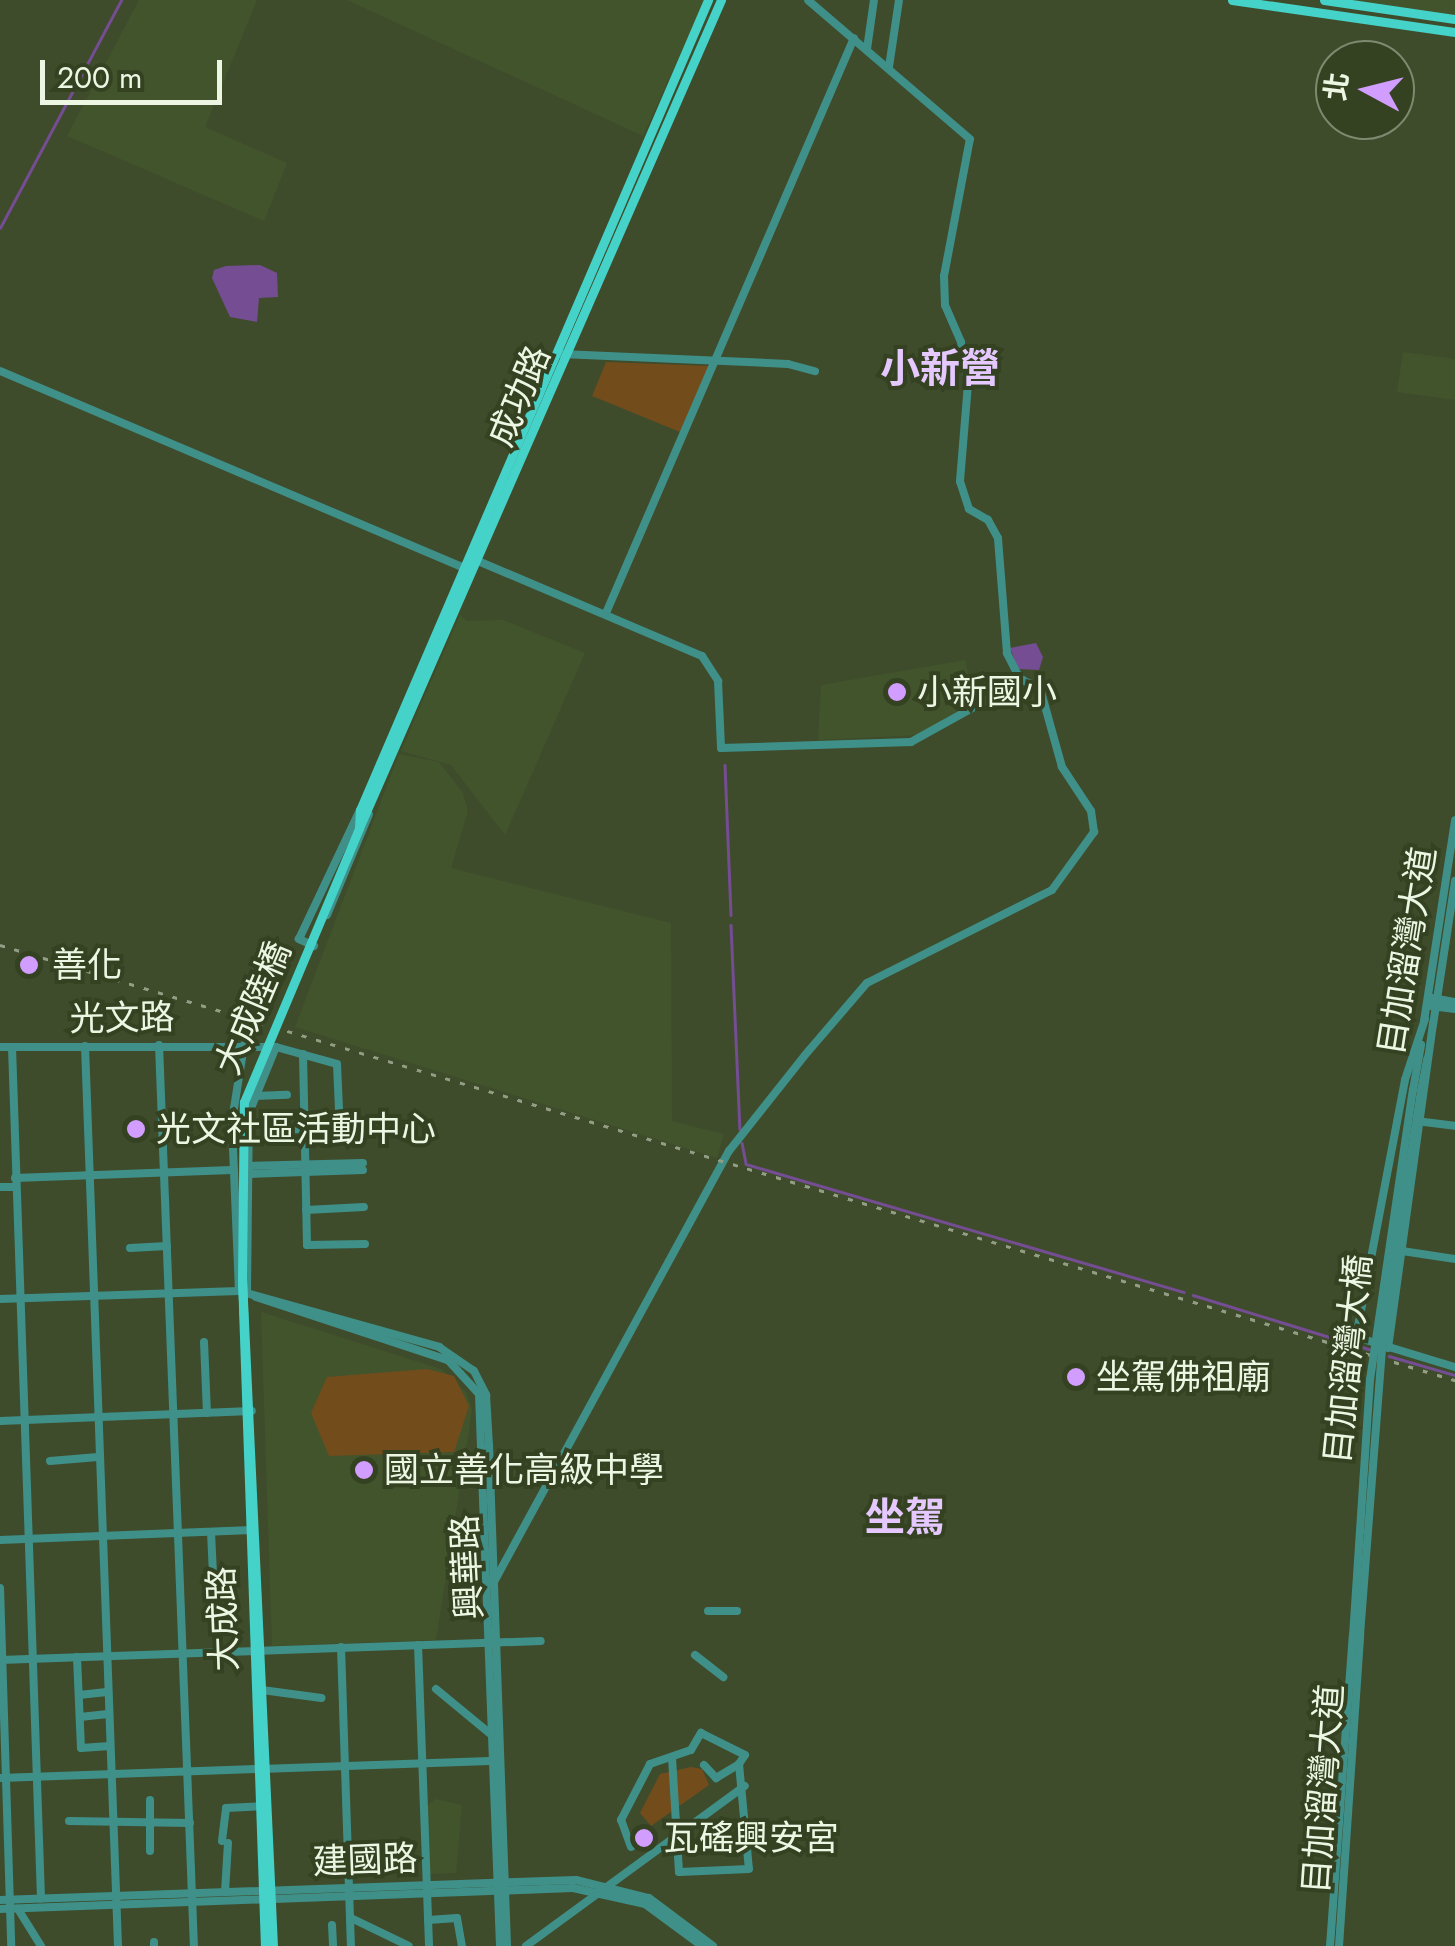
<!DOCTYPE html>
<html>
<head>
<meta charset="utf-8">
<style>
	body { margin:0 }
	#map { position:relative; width:1455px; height:1946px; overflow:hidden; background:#3e4c2c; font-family:Jost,"Noto Sans TC",sans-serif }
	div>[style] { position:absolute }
	.built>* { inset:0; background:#42542c }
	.green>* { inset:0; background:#734c1c }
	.water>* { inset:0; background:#744d93 }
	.stream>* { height:2.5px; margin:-1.25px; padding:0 1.25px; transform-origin:1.25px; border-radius:1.25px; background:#744d93 }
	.minor>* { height:8px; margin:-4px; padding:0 4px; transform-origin:4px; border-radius:4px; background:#40908a }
	.major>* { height:9px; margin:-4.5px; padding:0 4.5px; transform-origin:4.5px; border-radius:4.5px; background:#45d2c8 }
	.rail>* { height:2.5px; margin-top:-1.25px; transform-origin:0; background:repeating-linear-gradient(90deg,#939e85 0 5px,transparent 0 15px) }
	.minor-bridge>* { height:8px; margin:-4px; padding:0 4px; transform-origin:4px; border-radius:4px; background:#40908a }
	.major-bridge>* { height:9px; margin:-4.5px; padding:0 4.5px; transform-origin:4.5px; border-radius:4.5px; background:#45d2c8 }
	.dots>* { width:28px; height:28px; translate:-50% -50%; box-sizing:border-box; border:5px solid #344222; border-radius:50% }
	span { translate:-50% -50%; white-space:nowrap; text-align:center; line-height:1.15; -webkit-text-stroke:8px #344222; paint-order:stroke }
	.street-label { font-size:35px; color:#edf6e3 }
	.poi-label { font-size:35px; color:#edf6e3 }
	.left { translate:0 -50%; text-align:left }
	.quarter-label { font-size:40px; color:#e4c8fe; font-weight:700 }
	.north { position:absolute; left:1315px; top:40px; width:100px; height:100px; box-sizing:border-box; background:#344222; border:2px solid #7e8a6f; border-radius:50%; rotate:277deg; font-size:28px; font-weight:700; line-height:40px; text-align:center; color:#edf6e3 }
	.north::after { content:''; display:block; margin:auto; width:35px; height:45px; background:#d19dfe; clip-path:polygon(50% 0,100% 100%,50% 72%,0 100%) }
	.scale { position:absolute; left:40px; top:60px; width:182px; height:45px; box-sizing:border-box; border:5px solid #edf6e3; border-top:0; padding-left:12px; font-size:30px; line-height:35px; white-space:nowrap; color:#edf6e3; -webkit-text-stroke:8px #344222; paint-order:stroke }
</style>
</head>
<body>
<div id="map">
	<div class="built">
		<i style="clip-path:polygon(139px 0,257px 0,205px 127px,287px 163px,264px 221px,67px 136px)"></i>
		<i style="clip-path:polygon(347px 0,705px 0,643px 136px)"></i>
		<i style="clip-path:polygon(1346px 0,1455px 0,1455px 15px,1389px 6px)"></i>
		<i style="clip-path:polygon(1403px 352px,1455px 359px,1455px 400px,1397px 392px)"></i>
		<i style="clip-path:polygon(460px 615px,467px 621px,503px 620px,585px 653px,505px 835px,451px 765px,401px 751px)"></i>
		<i style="clip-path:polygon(965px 660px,975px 700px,920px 735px,818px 740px,821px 685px)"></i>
		<i style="clip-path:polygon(399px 754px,439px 762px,463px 793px,468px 811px,451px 868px,671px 923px,672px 1121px,724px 1134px,717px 1158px,295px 1027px)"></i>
		<i style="clip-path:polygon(261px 1312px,441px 1369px,466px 1392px,472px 1410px,436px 1640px,272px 1646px)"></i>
		<i style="clip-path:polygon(435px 1799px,462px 1805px,456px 1873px,429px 1874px,426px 1807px)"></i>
	</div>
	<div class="green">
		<i style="clip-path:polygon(606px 362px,709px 366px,680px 432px,592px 396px)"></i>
		<i style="clip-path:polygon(427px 1369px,454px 1376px,469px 1406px,454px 1452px,329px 1456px,311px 1413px,327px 1377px)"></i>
		<i style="clip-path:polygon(691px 1767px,702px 1769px,709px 1785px,651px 1826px,640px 1813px,660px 1774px)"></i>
	</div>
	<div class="water">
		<i style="clip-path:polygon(226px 266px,260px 265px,277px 273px,278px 297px,259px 298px,257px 322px,230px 317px,212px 278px,214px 270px)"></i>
		<i style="clip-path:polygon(1036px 643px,1043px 657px,1039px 670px,1018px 669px,1010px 648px)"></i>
	</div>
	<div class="stream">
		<i style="left:0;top:228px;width:258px;rotate:-62deg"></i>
		<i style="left:725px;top:765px;width:150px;rotate:87.7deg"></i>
		<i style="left:731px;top:925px;width:204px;rotate:87.5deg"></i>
		<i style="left:742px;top:1143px;width:21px;rotate:79deg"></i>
		<i style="left:746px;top:1164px;width:456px;rotate:16.3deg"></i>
		<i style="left:1193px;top:1295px;width:184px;rotate:17.1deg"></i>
		<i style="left:1389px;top:1356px;width:69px;rotate:16.1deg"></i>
	</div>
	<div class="minor">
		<i style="left:867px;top:49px;width:49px;rotate:-81.9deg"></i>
		<i style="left:889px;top:67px;width:68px;rotate:-81.5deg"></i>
		<i style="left:561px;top:354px;width:227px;rotate:2.5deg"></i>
		<i style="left:788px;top:364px;width:28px;rotate:15deg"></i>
		<i style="left:0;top:371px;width:509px;rotate:22.99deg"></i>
		<i style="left:471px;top:558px;width:251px;rotate:23deg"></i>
		<i style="left:702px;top:656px;width:30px;rotate:57deg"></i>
		<i style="left:718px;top:681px;width:67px;rotate:87.4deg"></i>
		<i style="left:721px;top:748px;width:190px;rotate:-1.8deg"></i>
		<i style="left:911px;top:742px;width:128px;rotate:-29deg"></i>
		<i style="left:606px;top:613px;width:626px;rotate:-66.67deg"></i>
		<i style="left:327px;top:915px;width:109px;rotate:-67.4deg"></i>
		<i style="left:314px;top:946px;width:17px;rotate:-155deg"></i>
		<i style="left:299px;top:939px;width:143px;rotate:-64.7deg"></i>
		<i style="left:1432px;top:998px;width:23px;rotate:10deg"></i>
		<i style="left:1431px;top:1006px;width:24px;rotate:7deg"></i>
		<i style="left:1425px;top:1019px;width:64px;rotate:108.2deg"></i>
		<i style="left:1405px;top:1080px;width:262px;rotate:100.8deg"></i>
		<i style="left:1356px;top:1337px;width:103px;rotate:16.9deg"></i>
		<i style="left:1424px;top:1021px;width:203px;rotate:-81.2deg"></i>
		<i style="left:1433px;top:1025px;width:146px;rotate:-81.3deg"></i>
		<i style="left:159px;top:1045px;width:902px;rotate:87.78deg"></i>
		<i style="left:85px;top:1046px;width:901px;rotate:87.9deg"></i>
		<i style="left:0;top:1047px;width:276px"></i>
		<i style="left:276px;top:1047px;width:63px;rotate:15.6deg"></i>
		<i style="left:337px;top:1064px;width:46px;rotate:87.5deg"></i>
		<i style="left:12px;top:1047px;width:852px;rotate:88.05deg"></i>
		<i style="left:303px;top:1054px;width:191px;rotate:88.8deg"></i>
		<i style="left:307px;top:1245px;width:58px;rotate:-1deg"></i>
		<i style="left:1413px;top:1090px;width:46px;rotate:-79.9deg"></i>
		<i style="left:1421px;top:1091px;width:33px;rotate:-79deg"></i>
		<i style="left:253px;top:1096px;width:34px;rotate:-2deg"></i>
		<i style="left:1424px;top:1122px;width:31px;rotate:7deg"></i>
		<i style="left:276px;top:1130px;width:86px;rotate:-2deg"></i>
		<i style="left:249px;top:1166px;width:114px;rotate:-1.5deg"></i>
		<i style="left:249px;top:1174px;width:114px;rotate:-2deg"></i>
		<i style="left:15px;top:1178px;width:217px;rotate:-2.1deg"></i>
		<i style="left:0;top:1187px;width:16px"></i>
		<i style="left:306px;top:1210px;width:58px;rotate:-3deg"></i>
		<i style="left:130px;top:1248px;width:37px;rotate:-3deg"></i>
		<i style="left:1402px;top:1251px;width:54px;rotate:8.6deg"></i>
		<i style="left:239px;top:1291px;width:170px;rotate:-92.4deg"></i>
		<i style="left:232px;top:1121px;width:77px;rotate:-81deg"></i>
		<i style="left:247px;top:1293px;width:180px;rotate:-89.4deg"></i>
		<i style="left:249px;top:1113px;width:71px;rotate:-67.8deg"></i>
		<i style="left:256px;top:1297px;width:202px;rotate:18.2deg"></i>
		<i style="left:448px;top:1360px;width:46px;rotate:47.6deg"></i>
		<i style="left:479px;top:1394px;width:552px;rotate:87.82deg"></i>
		<i style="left:0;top:1299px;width:239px;rotate:-1.9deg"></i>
		<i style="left:239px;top:1291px;width:208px;rotate:15.6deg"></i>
		<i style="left:439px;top:1347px;width:42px;rotate:34.4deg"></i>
		<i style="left:474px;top:1371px;width:27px;rotate:63deg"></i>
		<i style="left:486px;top:1395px;width:50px;rotate:86.6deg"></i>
		<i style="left:489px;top:1445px;width:501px;rotate:87.94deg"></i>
		<i style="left:204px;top:1342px;width:71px;rotate:87.6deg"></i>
		<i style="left:1388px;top:1348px;width:328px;rotate:-82.1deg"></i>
		<i style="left:0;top:1421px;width:252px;rotate:-2.3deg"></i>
		<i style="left:50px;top:1461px;width:48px;rotate:-4.8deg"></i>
		<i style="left:211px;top:1532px;width:86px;rotate:87.3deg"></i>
		<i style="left:0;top:1540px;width:252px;rotate:-2.3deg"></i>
		<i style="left:495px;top:1580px;width:489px;rotate:-61.4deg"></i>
		<i style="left:729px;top:1151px;width:122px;rotate:-51.6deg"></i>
		<i style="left:805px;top:1055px;width:95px;rotate:-49.3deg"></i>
		<i style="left:867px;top:983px;width:207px;rotate:-26.7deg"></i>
		<i style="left:1052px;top:890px;width:72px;rotate:-54.1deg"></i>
		<i style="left:1094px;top:832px;width:21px;rotate:-98deg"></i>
		<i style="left:1091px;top:811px;width:53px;rotate:-123.4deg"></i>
		<i style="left:1062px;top:767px;width:82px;rotate:-105.6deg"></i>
		<i style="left:1040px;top:688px;width:22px;rotate:-156deg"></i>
		<i style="left:1020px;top:679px;width:29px;rotate:-117deg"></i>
		<i style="left:1007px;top:653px;width:115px;rotate:-94.5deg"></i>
		<i style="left:998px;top:538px;width:21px;rotate:-119deg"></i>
		<i style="left:988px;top:520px;width:22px;rotate:-150deg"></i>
		<i style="left:969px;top:509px;width:29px;rotate:-108deg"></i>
		<i style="left:960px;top:481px;width:97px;rotate:-85.3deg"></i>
		<i style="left:968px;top:384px;width:43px;rotate:-99.5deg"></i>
		<i style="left:961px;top:342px;width:40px;rotate:-113.4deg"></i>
		<i style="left:945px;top:305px;width:29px;rotate:-92deg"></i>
		<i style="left:944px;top:276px;width:139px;rotate:-79.3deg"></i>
		<i style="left:970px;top:139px;width:213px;rotate:-139.4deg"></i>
		<i style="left:0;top:1588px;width:358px;rotate:88.2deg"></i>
		<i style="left:708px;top:1611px;width:29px"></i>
		<i style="left:418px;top:1645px;width:301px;rotate:87.9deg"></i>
		<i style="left:341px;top:1647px;width:299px;rotate:88.1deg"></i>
		<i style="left:695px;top:1655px;width:36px;rotate:38deg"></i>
		<i style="left:77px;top:1657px;width:91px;rotate:87.5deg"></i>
		<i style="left:81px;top:1748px;width:29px;rotate:-4deg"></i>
		<i style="left:0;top:1660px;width:541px;rotate:-2.01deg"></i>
		<i style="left:436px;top:1689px;width:74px;rotate:39.5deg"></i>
		<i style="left:262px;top:1690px;width:60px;rotate:7.7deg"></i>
		<i style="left:79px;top:1695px;width:28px;rotate:-6deg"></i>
		<i style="left:80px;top:1717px;width:28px;rotate:-6deg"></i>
		<i style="left:704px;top:1765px;width:18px;rotate:47deg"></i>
		<i style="left:716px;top:1778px;width:27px;rotate:-31deg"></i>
		<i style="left:0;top:1778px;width:497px;rotate:-2deg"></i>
		<i style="left:150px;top:1800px;width:51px;rotate:90deg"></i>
		<i style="left:69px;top:1821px;width:121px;rotate:0.9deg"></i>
		<i style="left:222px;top:1841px;width:33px;rotate:-83deg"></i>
		<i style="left:226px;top:1808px;width:33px;rotate:-3deg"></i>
		<i style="left:631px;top:1847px;width:29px;rotate:-110deg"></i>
		<i style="left:621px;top:1820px;width:63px;rotate:-62.6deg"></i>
		<i style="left:650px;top:1764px;width:43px;rotate:-18.9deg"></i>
		<i style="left:691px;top:1750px;width:20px;rotate:-60deg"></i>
		<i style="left:701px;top:1733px;width:49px;rotate:26.6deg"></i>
		<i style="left:745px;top:1755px;width:11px;rotate:124deg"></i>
		<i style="left:739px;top:1764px;width:105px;rotate:84.6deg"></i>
		<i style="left:749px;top:1869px;width:70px;rotate:177.5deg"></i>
		<i style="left:679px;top:1872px;width:115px;rotate:-93.5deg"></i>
		<i style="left:225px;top:1892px;width:49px;rotate:-86.5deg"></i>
		<i style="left:0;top:1900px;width:576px;rotate:-1.99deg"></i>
		<i style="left:576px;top:1880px;width:75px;rotate:13.9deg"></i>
		<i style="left:649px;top:1898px;width:80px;rotate:36.9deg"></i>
		<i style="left:0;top:1909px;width:573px;rotate:-2.1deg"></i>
		<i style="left:573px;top:1888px;width:74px;rotate:12.5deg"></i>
		<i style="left:645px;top:1904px;width:71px;rotate:36.4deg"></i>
		<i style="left:18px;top:1909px;width:44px;rotate:58.1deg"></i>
		<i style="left:351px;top:1918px;width:64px;rotate:25.8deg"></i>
		<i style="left:428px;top:1920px;width:29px;rotate:-4deg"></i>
		<i style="left:457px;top:1918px;width:28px;rotate:80deg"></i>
		<i style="left:332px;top:1925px;width:21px;rotate:87deg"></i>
		<i style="left:154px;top:1942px;width:4px;rotate:90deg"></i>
		<i style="left:526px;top:1946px;width:271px;rotate:-36.2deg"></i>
		<i style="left:1330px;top:1946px;width:311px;rotate:-85.8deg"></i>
		<i style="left:1339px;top:1946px;width:312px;rotate:-86.1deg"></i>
	</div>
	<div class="major">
		<i style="left:1232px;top:0;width:225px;rotate:8.2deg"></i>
		<i style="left:1324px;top:0;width:132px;rotate:8.3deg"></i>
		<i style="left:359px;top:828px;width:904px;rotate:-66.39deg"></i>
		<i style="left:359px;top:828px;width:18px;rotate:-87deg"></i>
		<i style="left:360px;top:810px;width:882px;rotate:-66.75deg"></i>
		<i style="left:242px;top:1279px;width:668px;rotate:87.34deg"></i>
		<i style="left:242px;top:1279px;width:667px;rotate:88.03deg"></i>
	</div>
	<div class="rail">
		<i style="left:0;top:945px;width:1519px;rotate:16.65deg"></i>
	</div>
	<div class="minor-bridge">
		<i style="left:1360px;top:1635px;width:311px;rotate:-85.6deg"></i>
		<i style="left:1384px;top:1325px;width:237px;rotate:-81deg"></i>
		<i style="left:1353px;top:1636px;width:257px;rotate:-86.2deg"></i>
		<i style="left:1370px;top:1380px;width:293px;rotate:-81.6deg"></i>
	</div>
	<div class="major-bridge">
		<i style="left:242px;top:1279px;width:177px;rotate:-89.4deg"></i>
		<i style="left:244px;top:1102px;width:297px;rotate:-67.2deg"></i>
	</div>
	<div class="dots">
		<i style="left:897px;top:692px;background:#d19dfe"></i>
		<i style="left:29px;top:965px;background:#d19dfe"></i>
		<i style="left:136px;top:1129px;background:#d19dfe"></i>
		<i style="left:1076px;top:1377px;background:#d19dfe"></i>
		<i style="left:364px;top:1470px;background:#d19dfe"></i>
		<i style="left:644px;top:1838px;background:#d19dfe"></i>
	</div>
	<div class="street-label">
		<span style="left:519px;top:396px;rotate:-67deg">成功路</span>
		<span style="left:1407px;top:951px;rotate:-81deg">目加溜灣大道</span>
		<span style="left:253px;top:1008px;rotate:-67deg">大成陸橋</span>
		<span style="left:122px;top:1018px;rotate:-1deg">光文路</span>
		<span style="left:1348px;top:1359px;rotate:-84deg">目加溜灣大橋</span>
		<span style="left:467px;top:1567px;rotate:-93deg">興華路</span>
		<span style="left:223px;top:1619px;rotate:-92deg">大成路</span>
		<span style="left:1323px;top:1789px;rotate:-86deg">目加溜灣大道</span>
		<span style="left:365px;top:1860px;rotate:-2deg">建國路</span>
	</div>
	<div class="poi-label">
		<span class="left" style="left:917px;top:692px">小新國小</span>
		<span class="left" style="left:52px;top:965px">善化</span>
		<span class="left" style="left:156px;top:1129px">光文社區活動中心</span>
		<span class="left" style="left:1096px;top:1377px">坐駕佛祖廟</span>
		<span class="left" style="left:384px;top:1470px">國立善化高級中學</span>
		<span class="left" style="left:664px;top:1838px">瓦磘興安宮</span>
	</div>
	<div class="quarter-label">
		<span style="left:940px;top:368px">小新營</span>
		<span style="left:905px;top:1517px">坐駕</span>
	</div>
	<div class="north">北</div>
	<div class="scale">200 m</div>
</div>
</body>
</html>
